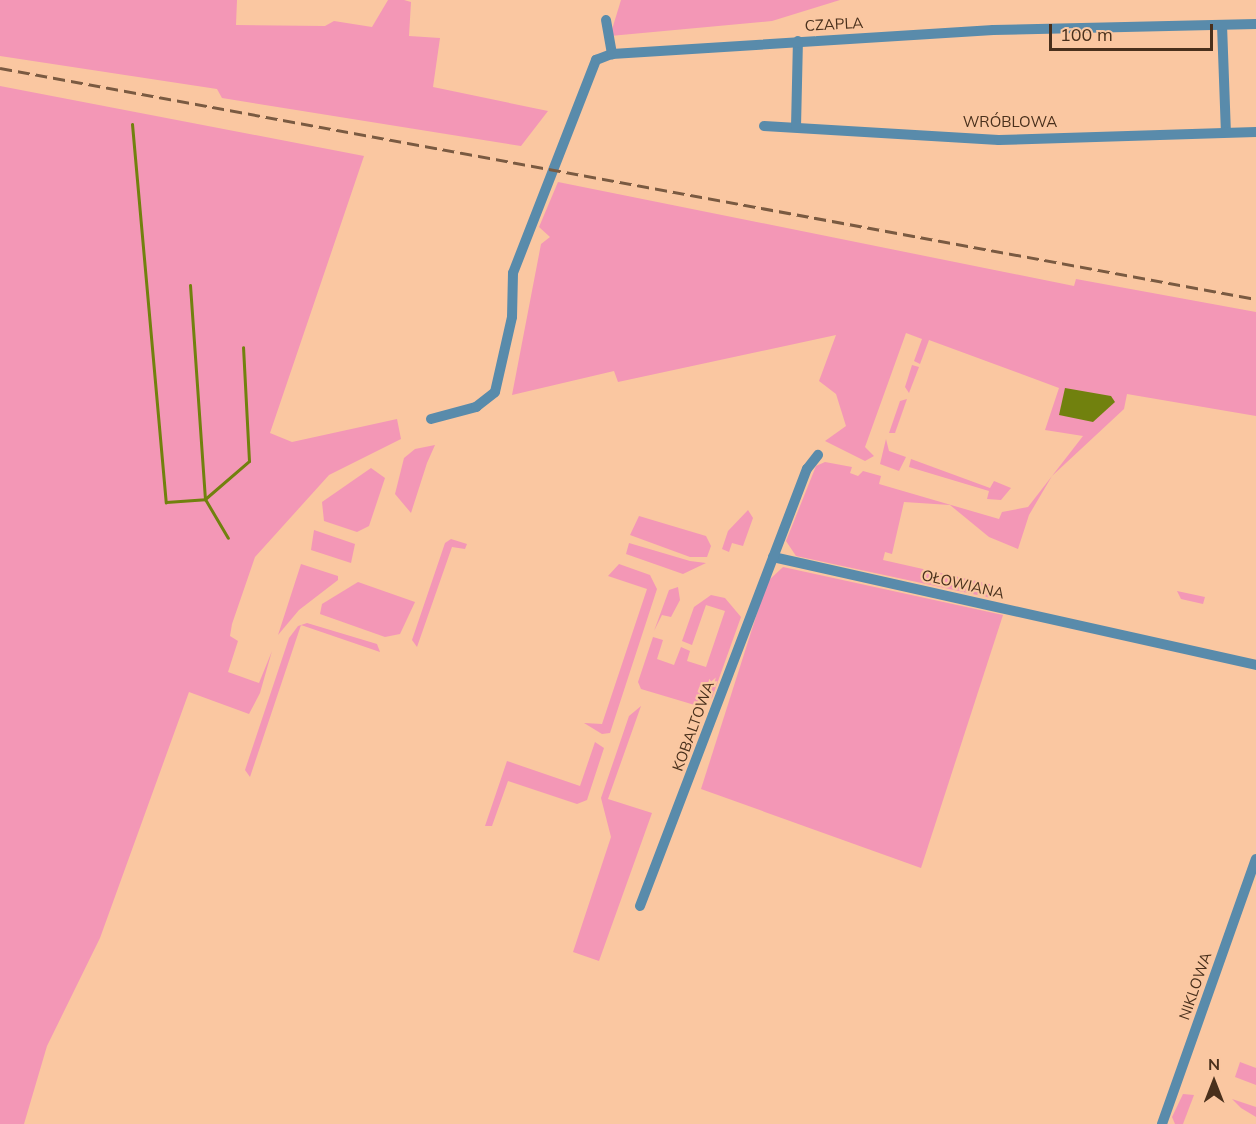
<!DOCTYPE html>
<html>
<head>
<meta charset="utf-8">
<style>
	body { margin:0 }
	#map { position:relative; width:1256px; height:1124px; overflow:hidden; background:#fac7a1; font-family:Mulish,sans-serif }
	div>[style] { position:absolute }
	.green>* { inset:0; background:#f397b6 }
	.water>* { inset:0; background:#71810e }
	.stream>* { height:3px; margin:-1.5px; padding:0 1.5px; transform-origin:1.5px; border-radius:1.5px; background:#71810e }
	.minor>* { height:10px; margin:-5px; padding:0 5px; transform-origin:5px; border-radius:5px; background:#598bab }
	.rail>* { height:3px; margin-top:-1.5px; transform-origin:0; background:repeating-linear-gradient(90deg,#7a5a41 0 12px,transparent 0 18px) }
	span { translate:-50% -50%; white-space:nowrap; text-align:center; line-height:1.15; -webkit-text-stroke:4.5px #fac7a1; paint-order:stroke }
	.street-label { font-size:15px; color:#49301c }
	.north { position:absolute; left:1184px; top:1052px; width:60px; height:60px; -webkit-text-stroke:4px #fac7a1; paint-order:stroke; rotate:0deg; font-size:16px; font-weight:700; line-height:24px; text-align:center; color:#49301c }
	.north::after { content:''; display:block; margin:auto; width:21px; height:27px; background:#49301c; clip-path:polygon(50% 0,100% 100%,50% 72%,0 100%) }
	.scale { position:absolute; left:1049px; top:24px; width:164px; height:27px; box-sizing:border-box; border:3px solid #49301c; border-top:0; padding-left:8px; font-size:18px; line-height:21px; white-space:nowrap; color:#49301c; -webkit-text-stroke:4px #fac7a1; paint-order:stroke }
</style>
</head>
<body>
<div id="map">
	<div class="green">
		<i style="clip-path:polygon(0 0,237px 0,236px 25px,325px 26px,334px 21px,372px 27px,388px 0,404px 0,411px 2px,409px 36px,440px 38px,433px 87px,548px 111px,521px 146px,222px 98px,217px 89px,0 56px)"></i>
		<i style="clip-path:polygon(621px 0,840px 0,772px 21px,610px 36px)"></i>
		<i style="clip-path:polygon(0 86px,364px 156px,270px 433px,292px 442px,397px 419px,401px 439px,329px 475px,255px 557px,232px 624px,230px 636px,238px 641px,228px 672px,259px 683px,272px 651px,260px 693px,249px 714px,189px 692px,100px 938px,47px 1046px,24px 1124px,0 1124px)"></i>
		<i style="clip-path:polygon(558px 182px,1074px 286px,1076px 279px,1256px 312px,1256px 416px,1127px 394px,1124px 409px,1052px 476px,1029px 515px,1018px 549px,989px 537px,950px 505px,904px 502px,892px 554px,885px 552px,883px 560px,994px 585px,991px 598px,796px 556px,786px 541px,816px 466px,825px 462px,852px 467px,850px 473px,858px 476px,863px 471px,881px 476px,879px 484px,999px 519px,1002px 512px,1028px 507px,1083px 436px,1045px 430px,1059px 388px,929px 340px,920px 364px,914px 361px,922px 339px,906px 333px,865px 447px,874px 456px,865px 461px,825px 441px,846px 426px,836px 394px,819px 381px,836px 335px,618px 382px,614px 371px,512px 395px,541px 244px,550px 237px,539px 227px)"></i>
		<i style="clip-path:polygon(912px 365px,919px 367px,909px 393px,905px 387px)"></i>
		<i style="clip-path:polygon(907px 399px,895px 433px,889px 433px,900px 401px)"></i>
		<i style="clip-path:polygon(886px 439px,889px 451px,906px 457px,899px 471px,880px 464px)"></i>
		<i style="clip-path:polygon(435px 445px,427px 463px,411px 513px,395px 494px,404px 458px,415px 449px)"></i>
		<i style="clip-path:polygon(911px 459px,990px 488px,994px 481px,1011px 488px,1001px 500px,987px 499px,989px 491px,909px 467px)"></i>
		<i style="clip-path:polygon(371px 468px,385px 478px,369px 526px,357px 532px,324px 521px,322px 502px)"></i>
		<i style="clip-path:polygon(748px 510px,753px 518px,743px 546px,732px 543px,729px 552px,722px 549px,728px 531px)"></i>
		<i style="clip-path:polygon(639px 516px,706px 536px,711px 546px,707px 557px,690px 557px,630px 535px)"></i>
		<i style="clip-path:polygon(314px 530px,355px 544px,351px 563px,311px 550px)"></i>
		<i style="clip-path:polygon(451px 539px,467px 544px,465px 549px,452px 547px,417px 647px,412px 640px,445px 543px)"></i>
		<i style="clip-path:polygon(629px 543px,690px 561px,706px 563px,683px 574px,626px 554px)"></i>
		<i style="clip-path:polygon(301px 564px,338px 576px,338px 580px,299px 610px,278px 635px)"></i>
		<i style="clip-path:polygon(619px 564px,650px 575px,657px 589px,610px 733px,602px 734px,584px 723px,602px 724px,647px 589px,608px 576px)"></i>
		<i style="clip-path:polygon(783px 567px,1003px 615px,921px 868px,701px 789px,767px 582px)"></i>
		<i style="clip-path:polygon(358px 582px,415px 602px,400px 634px,385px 637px,320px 614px,322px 604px)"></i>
		<i style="clip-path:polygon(678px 587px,680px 600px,671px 617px,662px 615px,654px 631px,669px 590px)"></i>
		<i style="clip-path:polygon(1177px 591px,1205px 597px,1203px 604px,1181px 599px)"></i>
		<i style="clip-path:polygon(711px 595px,725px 598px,741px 617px,712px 698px,698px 706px,641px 689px,638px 682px,653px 637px,663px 640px,657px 659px,674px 665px,681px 647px,690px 651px,687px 661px,706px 667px,725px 611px,706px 605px,692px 645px,682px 641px,694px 607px)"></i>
		<i style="clip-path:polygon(307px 623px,377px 644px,380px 652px,301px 625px,250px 777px,245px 770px,289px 638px,298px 626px)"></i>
		<i style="clip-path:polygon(641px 706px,608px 799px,652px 813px,599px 961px,573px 952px,611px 837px,601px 798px,629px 716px)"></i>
		<i style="clip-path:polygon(595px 742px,604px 748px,587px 800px,577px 804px,508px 781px,492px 826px,485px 826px,507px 761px,580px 786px)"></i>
		<i style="clip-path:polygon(1240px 1062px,1256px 1068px,1256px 1085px,1235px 1077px)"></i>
		<i style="clip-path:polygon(1183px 1094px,1194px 1095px,1183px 1124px,1175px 1124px,1172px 1117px)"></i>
		<i style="clip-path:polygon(1232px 1099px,1256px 1107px,1256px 1117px,1241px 1108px)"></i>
	</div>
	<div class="water">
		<i style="clip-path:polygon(1065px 388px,1111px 396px,1115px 402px,1093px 422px,1059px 415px)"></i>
	</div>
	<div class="stream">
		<i style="left:132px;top:124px;width:380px;rotate:84.9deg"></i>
		<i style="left:166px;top:502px;width:39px;rotate:-4deg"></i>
		<i style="left:205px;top:499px;width:45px;rotate:59.5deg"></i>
		<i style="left:190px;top:285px;width:215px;rotate:86deg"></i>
		<i style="left:205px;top:499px;width:58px;rotate:-40.8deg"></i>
		<i style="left:249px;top:461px;width:114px;rotate:-93deg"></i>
	</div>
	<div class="minor">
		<i style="left:606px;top:20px;width:35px;rotate:80deg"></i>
		<i style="left:1222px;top:25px;width:107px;rotate:87.9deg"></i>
		<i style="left:764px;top:126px;width:235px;rotate:3.4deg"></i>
		<i style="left:999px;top:140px;width:257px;rotate:-1.8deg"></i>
		<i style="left:796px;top:127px;width:86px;rotate:-88.7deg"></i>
		<i style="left:431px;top:419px;width:47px;rotate:-14.9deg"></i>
		<i style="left:476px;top:407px;width:24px;rotate:-38deg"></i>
		<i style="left:495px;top:392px;width:77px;rotate:-77.2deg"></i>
		<i style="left:512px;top:317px;width:44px;rotate:-88.7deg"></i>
		<i style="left:513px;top:273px;width:229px;rotate:-68.7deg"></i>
		<i style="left:596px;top:60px;width:17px;rotate:-21deg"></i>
		<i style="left:612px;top:54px;width:382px;rotate:-3.6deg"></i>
		<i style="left:993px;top:30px;width:263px;rotate:-1.3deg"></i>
		<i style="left:773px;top:557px;width:495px;rotate:12.6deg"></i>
		<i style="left:640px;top:906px;width:468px;rotate:-69.1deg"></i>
		<i style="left:807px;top:469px;width:18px;rotate:-52deg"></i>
		<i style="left:1162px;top:1124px;width:281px;rotate:-70.5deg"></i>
	</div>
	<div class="rail">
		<i style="left:0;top:68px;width:1277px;rotate:10.42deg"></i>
	</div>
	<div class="street-label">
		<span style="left:834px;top:24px;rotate:-3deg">CZAPLA</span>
		<span style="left:1010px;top:122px">WRÓBLOWA</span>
		<span style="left:963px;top:584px;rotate:13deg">OŁOWIANA</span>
		<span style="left:693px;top:726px;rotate:-70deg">KOBALTOWA</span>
		<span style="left:1195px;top:986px;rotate:-71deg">NIKLOWA</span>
	</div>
	<div class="north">N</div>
	<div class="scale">100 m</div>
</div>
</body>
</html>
